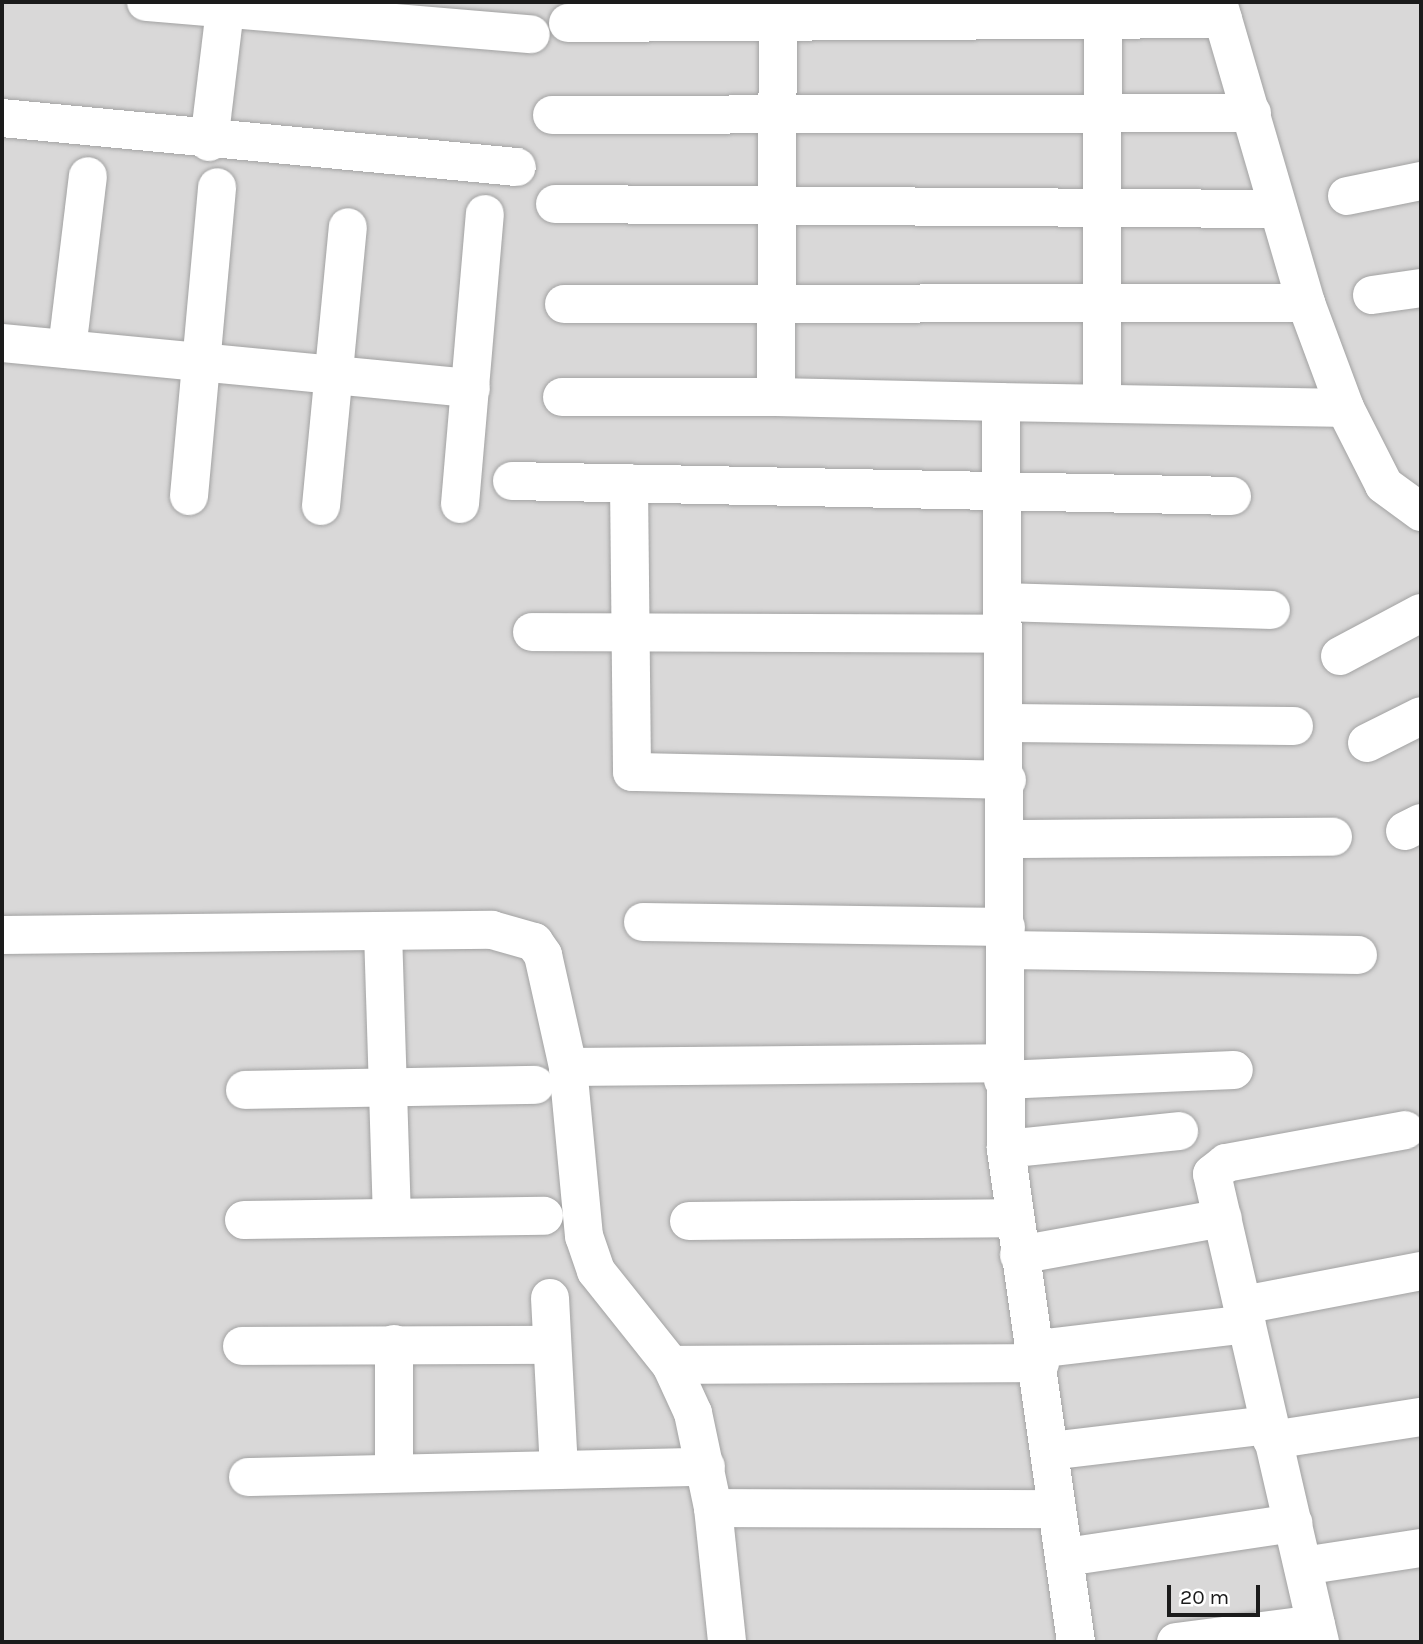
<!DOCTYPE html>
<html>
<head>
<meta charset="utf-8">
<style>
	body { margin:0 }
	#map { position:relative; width:1423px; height:1644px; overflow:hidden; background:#eeeadf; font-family:Karla,sans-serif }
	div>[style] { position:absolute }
	.residential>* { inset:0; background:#d9d8d8 }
	.roads { filter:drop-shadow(0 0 2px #a2a2a2) drop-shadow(0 0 2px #a2a2a2) }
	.minor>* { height:38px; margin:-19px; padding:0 19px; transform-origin:19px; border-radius:19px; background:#fff }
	span { translate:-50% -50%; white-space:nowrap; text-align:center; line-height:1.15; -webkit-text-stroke:6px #fff; paint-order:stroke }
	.frame { position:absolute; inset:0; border:4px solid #1b1b1b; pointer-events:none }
	.scale { position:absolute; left:1167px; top:1585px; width:93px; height:32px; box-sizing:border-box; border:4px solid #1b1b1b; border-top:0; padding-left:9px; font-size:21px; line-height:24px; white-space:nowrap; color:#1b1b1b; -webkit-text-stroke:5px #fff; paint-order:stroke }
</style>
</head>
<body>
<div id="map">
	<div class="residential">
		<i style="clip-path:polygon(2px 2px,1421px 2px,1421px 1642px,2px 1642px)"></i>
	</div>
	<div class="roads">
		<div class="minor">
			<i style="left:146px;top:2px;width:386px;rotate:4.8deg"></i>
			<i style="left:778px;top:2px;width:395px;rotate:90.3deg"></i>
			<i style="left:776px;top:397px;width:225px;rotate:1.3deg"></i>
			<i style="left:1218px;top:2px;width:314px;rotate:73.7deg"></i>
			<i style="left:1306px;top:303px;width:112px;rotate:69.6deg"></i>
			<i style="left:1345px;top:408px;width:86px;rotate:63.1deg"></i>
			<i style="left:1384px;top:485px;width:46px;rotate:36.1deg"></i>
			<i style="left:568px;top:23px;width:655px;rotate:-0.35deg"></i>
			<i style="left:552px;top:115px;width:700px;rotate:-0.16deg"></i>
			<i style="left:2px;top:118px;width:517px;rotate:5.44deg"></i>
			<i style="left:209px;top:142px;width:141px;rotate:-83.1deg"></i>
			<i style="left:1347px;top:196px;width:76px;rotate:-11.5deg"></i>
			<i style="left:555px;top:204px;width:723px;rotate:0.4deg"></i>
			<i style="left:1372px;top:295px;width:49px;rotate:-8.1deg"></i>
			<i style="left:564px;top:304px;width:742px;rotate:-0.08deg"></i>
			<i style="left:2px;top:343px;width:471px;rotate:5.5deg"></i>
			<i style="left:67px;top:349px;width:174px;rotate:-83.1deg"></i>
			<i style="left:562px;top:397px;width:214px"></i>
			<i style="left:1102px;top:401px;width:399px;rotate:-89.9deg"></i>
			<i style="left:512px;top:481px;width:720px;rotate:1.19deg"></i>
			<i style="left:629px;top:483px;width:289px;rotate:89.4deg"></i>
			<i style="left:632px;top:772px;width:375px;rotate:1.2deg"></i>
			<i style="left:189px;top:496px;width:310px;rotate:-84.8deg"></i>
			<i style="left:460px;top:504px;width:291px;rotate:-85.1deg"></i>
			<i style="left:321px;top:506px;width:280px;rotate:-84.5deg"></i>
			<i style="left:1003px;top:602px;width:268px;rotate:1.7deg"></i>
			<i style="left:532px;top:632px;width:471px;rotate:0.2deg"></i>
			<i style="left:1340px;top:656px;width:92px;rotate:-28deg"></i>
			<i style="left:1007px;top:723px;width:287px;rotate:0.6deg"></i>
			<i style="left:1367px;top:743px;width:60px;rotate:-26.6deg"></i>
			<i style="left:1405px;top:831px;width:18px;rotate:-27deg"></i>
			<i style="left:1007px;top:839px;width:326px;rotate:-0.4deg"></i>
			<i style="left:643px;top:922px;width:363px;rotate:0.8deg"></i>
			<i style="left:383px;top:932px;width:285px;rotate:88.2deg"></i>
			<i style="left:2px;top:935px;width:490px;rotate:-0.6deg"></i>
			<i style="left:492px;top:930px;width:44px;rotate:15.9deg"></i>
			<i style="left:534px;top:942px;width:16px;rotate:55deg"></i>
			<i style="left:543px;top:955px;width:115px;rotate:77.4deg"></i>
			<i style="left:568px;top:1067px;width:170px;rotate:84.6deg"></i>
			<i style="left:584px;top:1236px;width:37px;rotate:71deg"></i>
			<i style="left:596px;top:1271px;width:120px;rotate:51.4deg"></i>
			<i style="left:671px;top:1365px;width:53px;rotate:65.4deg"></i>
			<i style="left:693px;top:1413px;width:97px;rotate:78.1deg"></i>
			<i style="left:713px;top:1508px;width:135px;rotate:84deg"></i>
			<i style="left:1007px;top:950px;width:351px;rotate:0.8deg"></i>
			<i style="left:568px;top:1067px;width:436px;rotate:-0.5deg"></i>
			<i style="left:1003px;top:1080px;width:231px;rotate:-2.5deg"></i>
			<i style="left:245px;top:1090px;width:290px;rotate:-1deg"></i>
			<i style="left:1006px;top:1149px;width:174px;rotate:-5.9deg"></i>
			<i style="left:244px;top:1220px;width:300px;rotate:-0.8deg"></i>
			<i style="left:689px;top:1221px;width:323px;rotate:-0.5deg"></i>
			<i style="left:1019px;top:1255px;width:207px;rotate:-10.3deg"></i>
			<i style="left:550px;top:1298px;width:172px;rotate:87deg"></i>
			<i style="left:1243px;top:1305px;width:181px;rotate:-10.8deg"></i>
			<i style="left:242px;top:1346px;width:310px;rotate:-0.2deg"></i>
			<i style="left:1037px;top:1349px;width:211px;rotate:-6.8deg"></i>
			<i style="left:671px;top:1365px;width:369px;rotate:-0.3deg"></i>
			<i style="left:1272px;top:1440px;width:151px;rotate:-8.8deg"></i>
			<i style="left:1050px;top:1451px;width:219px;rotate:-6.8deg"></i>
			<i style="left:394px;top:1473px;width:129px;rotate:-90deg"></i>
			<i style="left:248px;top:1477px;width:458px;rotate:-1.3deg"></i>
			<i style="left:713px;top:1508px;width:344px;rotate:0.2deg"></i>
			<i style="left:1066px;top:1557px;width:230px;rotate:-8.5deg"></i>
			<i style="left:1303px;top:1566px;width:119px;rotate:-8.7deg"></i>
			<i style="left:1076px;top:1642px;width:498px;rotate:-98.1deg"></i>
			<i style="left:1006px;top:1149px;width:747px;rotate:-90.38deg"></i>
			<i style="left:1001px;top:402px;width:344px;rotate:1deg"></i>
			<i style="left:1176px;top:1642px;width:141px;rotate:-7.3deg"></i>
			<i style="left:1320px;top:1642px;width:480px;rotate:-103deg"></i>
			<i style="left:1212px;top:1174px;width:18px;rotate:-38deg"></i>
			<i style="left:1226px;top:1163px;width:182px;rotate:-10.4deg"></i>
		</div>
	</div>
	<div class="frame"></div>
	<div class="scale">20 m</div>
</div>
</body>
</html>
